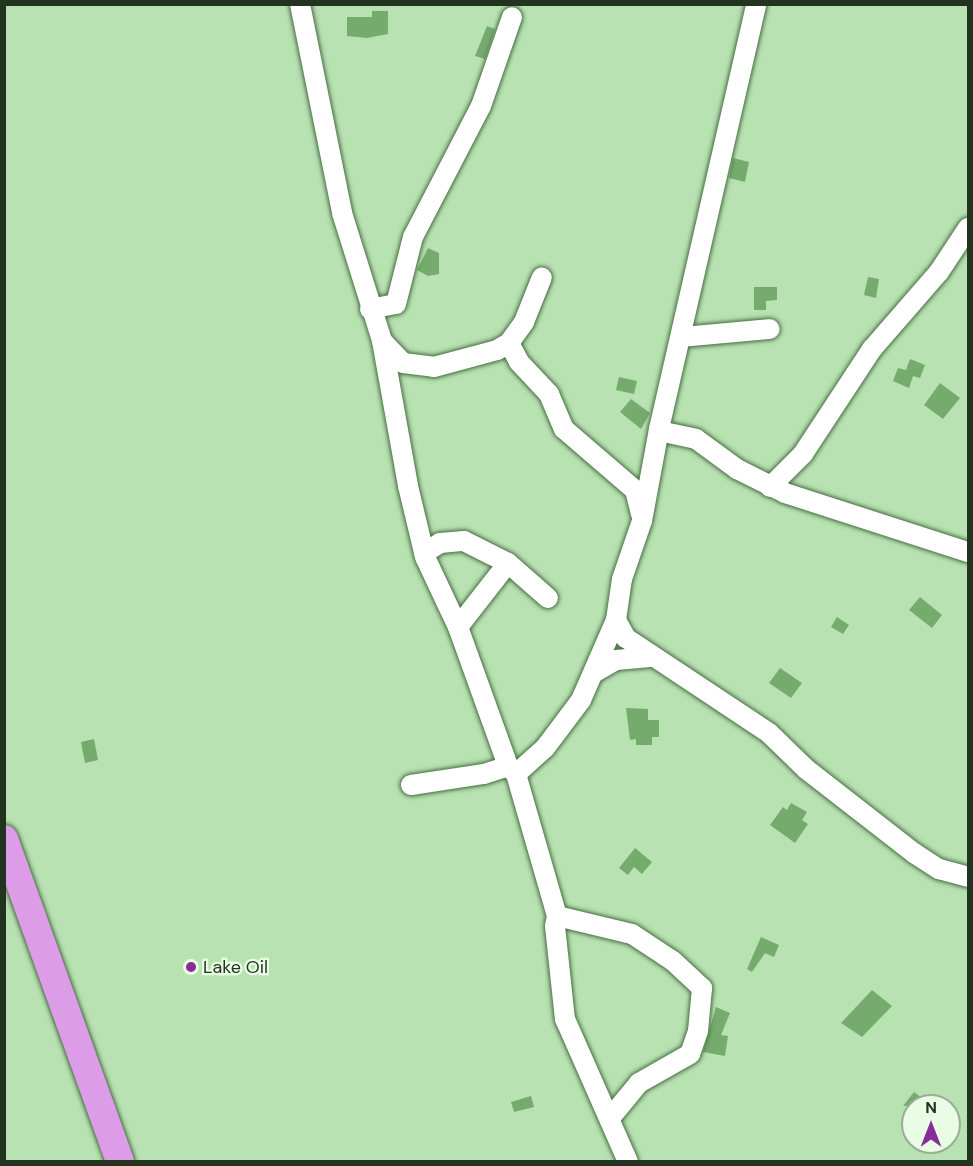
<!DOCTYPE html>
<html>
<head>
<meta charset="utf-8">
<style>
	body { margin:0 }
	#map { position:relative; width:973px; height:1166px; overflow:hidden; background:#b8e2b2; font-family:"DM Sans",sans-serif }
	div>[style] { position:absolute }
	.building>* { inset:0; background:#75ac6d }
	.roads { filter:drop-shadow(0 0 2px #476d42) drop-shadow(0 0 2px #476d42) }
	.minor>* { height:20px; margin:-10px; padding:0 10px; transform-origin:10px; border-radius:10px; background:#fff }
	.highway>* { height:28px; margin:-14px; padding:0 14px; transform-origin:14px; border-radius:14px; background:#dc9ce7 }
	.dots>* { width:16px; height:16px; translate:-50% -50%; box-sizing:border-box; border:3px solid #e8fde4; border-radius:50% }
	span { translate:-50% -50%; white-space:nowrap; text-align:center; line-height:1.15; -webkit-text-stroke:4.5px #e8fde4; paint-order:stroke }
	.poi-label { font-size:18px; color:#223320 }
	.left { translate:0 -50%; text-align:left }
	.frame { position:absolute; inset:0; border:6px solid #223320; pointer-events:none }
	.north { position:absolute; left:901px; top:1094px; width:60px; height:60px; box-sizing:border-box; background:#e8fde4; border:2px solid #99ac96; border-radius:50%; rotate:0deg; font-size:16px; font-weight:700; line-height:24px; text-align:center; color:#223320 }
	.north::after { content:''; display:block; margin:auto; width:21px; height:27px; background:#882c97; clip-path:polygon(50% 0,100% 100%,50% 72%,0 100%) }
</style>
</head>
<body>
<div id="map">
	<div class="building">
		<i style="clip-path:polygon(372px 11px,388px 11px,388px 34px,367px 38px,347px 36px,347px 17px,372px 17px)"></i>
		<i style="clip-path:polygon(487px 26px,495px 29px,485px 59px,475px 56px)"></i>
		<i style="clip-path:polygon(733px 158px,749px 162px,745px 182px,729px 178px)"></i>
		<i style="clip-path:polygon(428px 248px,439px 253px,439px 274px,428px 276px,417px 270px)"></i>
		<i style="clip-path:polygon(868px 277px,879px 279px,876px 298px,864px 295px)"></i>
		<i style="clip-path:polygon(754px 287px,777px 287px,777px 300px,766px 301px,766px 310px,754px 310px)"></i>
		<i style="clip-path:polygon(910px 359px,925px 365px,920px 378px,913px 376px,909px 388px,893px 381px,898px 368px,906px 370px)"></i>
		<i style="clip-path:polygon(619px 377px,637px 381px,634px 394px,616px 390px)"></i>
		<i style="clip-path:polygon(940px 383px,960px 398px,943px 419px,924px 405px)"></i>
		<i style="clip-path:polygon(631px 399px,650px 413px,641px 429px,620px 412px)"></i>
		<i style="clip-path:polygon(920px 597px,942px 615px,932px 628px,909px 610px)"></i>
		<i style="clip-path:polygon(837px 617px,849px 625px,843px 634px,831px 627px)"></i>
		<i style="clip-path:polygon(780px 668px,802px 683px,791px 698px,769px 683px)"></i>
		<i style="clip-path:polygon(626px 708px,648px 709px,648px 720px,659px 720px,659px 737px,652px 737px,652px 745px,636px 745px,636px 739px,630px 740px)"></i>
		<i style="clip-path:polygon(94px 739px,98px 760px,85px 763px,81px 742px)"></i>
		<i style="clip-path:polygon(791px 803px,807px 812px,802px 820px,808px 824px,795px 843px,770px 825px,783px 807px,787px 810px)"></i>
		<i style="clip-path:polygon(635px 848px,652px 862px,642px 874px,634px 867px,628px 875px,619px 868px)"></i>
		<i style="clip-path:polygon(761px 937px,779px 945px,774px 957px,765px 953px,752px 972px,747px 969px)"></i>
		<i style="clip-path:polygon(872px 990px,892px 1006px,862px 1037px,841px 1023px)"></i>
		<i style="clip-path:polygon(716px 1007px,730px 1013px,721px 1035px,728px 1036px,725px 1056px,703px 1052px)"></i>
		<i style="clip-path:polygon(914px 1092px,933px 1106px,903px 1106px)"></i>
		<i style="clip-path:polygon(531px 1096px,534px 1107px,514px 1112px,511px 1102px)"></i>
	</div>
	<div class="roads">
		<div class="minor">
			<i style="left:300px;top:4px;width:213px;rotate:78.6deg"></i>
			<i style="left:342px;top:213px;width:134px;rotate:72.6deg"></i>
			<i style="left:382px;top:341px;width:147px;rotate:79.8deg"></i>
			<i style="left:408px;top:486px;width:73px;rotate:76.5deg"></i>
			<i style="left:425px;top:557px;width:77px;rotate:64.8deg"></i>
			<i style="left:458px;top:627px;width:148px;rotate:70.2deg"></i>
			<i style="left:508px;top:766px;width:11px;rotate:45deg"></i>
			<i style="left:516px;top:774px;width:148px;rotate:73.9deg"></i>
			<i style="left:557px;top:916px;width:10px;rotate:101deg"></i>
			<i style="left:555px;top:926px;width:94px;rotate:83.9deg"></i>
			<i style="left:565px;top:1019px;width:156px;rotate:66.2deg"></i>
			<i style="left:370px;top:309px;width:26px;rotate:-11deg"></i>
			<i style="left:396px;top:304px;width:69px;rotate:-75.8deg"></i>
			<i style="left:413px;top:237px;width:148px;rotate:-62.6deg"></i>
			<i style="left:481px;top:106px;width:94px;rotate:-70.8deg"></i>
			<i style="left:682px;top:337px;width:88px;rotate:-5.2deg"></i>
			<i style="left:382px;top:341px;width:30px;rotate:46deg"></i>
			<i style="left:403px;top:363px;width:31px;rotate:7deg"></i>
			<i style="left:434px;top:367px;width:65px;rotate:-15.1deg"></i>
			<i style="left:497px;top:350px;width:14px;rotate:-30deg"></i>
			<i style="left:509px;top:343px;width:26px;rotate:-54deg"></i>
			<i style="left:524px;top:322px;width:48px;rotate:-68.2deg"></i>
			<i style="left:509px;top:343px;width:21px;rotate:62deg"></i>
			<i style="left:519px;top:362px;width:44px;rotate:46.8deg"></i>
			<i style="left:549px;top:394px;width:38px;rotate:67deg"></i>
			<i style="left:564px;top:429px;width:94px;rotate:40.7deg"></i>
			<i style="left:635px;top:490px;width:25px;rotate:76deg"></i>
			<i style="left:659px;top:431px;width:38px;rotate:12deg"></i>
			<i style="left:696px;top:439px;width:51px;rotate:36.2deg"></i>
			<i style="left:737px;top:469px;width:54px;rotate:26.6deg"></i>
			<i style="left:785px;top:493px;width:192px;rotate:17.9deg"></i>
			<i style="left:770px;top:487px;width:47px;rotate:-45deg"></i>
			<i style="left:803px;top:454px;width:126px;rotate:-56.7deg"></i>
			<i style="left:872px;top:349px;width:102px;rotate:-49deg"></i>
			<i style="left:939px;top:272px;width:53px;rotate:-56.6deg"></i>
			<i style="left:424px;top:553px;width:19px;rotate:-32deg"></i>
			<i style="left:440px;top:543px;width:24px;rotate:-5deg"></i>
			<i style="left:464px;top:541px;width:49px;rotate:26.6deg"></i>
			<i style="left:508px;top:563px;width:53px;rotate:41.2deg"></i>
			<i style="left:616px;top:620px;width:21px;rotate:61deg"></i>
			<i style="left:626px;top:638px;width:172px;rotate:33.6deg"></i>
			<i style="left:769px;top:733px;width:52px;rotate:44.2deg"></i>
			<i style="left:806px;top:769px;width:137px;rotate:37.9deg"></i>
			<i style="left:914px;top:853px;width:30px;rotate:33deg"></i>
			<i style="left:939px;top:869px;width:30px;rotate:15deg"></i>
			<i style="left:458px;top:627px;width:81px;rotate:-52deg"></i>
			<i style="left:595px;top:672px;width:24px;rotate:-30deg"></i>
			<i style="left:616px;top:660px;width:37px;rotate:-5deg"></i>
			<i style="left:516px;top:774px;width:39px;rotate:-42deg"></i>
			<i style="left:545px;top:748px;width:60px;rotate:-53.1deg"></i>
			<i style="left:581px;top:700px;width:87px;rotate:-66.4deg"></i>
			<i style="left:616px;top:620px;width:41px;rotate:-81.7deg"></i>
			<i style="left:622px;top:579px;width:61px;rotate:-71deg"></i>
			<i style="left:642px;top:521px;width:94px;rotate:-79.5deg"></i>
			<i style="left:659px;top:429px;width:436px;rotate:-77.1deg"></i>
			<i style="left:411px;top:785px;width:74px;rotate:-8.6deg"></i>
			<i style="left:484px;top:774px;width:25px;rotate:-18deg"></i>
			<i style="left:557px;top:916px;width:77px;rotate:13.5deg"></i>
			<i style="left:632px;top:934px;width:49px;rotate:33.4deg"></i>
			<i style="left:673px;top:961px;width:40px;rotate:43deg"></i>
			<i style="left:702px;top:988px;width:43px;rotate:95.3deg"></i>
			<i style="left:698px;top:1031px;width:24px;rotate:109deg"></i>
			<i style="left:690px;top:1054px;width:59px;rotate:150.4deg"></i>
			<i style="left:639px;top:1083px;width:44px;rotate:129.5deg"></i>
		</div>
		<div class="highway">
			<i style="left:4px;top:839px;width:343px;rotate:70.2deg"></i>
		</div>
	</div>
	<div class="dots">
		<i style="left:191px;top:967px;background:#882c97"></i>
	</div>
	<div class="poi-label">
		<span class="left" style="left:203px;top:967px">Lake Oil</span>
	</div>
	<div class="frame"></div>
	<div class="north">N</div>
</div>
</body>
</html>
